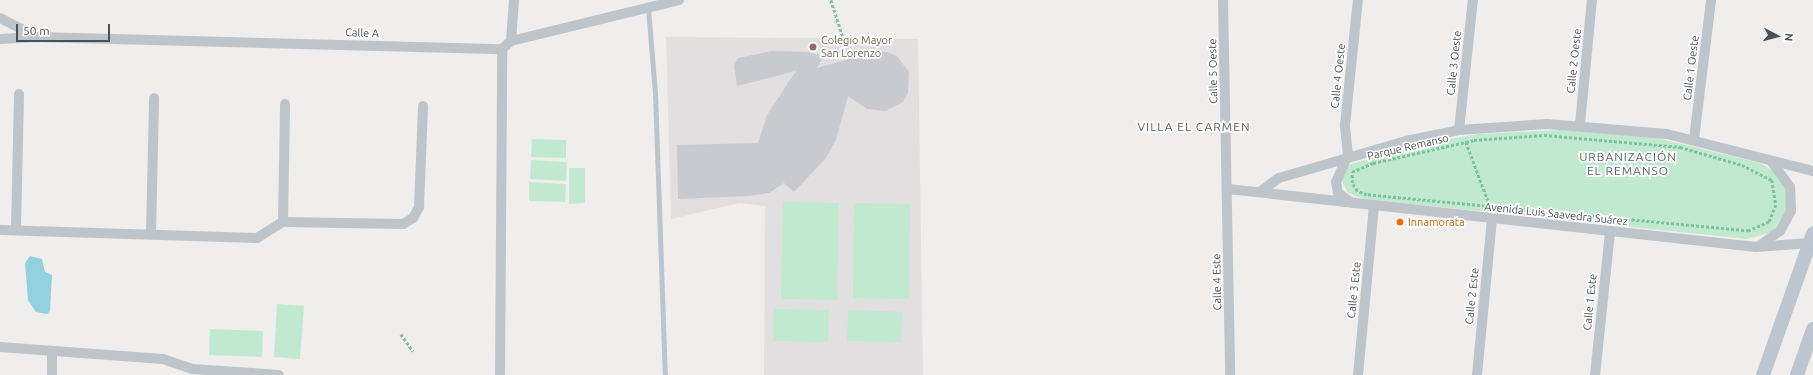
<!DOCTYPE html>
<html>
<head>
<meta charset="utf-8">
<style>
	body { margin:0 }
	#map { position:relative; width:1813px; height:375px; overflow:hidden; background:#f0eded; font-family:Ubuntu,sans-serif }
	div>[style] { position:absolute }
	.education>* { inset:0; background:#e1dfdf }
	.green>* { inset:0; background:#c1e9d0 }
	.water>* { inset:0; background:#93d1e0 }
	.building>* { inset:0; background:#c9cacf }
	.path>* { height:2.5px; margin-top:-1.25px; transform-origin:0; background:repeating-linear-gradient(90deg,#7dc29f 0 3px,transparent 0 5px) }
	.lane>* { height:5px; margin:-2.5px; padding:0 2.5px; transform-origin:2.5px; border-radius:2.5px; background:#bdc5cb }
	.street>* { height:10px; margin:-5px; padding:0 5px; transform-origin:5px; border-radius:5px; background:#bdc5cb }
	.secondary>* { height:14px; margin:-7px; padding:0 7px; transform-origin:7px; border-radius:7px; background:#bdc6cf }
	.dots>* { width:11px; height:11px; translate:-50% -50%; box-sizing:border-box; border:2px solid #fff; border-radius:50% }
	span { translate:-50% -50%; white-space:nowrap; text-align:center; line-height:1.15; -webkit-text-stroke:3.5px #fff; paint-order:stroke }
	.street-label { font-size:11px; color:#485158 }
	.education-label { font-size:11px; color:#785e54 }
	.left { translate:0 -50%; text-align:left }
	.food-label { font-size:11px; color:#c56008 }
	.neighbourhood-label { font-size:12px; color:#5b5e61; letter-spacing:1px }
	.north { position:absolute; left:1757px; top:16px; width:40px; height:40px; -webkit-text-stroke:3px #fff; paint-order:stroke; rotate:96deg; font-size:11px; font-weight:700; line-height:16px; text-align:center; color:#485158 }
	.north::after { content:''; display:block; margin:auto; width:14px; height:18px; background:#485158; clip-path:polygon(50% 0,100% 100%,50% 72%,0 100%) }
	.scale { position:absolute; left:16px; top:24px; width:94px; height:18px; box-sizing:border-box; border:2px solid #485158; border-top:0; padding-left:5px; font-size:12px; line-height:14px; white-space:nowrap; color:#485158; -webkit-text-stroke:3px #fff; paint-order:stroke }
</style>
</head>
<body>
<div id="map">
	<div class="education">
		<i style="clip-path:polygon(666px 37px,918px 39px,923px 375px,764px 375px,765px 206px,739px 203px,671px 219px)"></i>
	</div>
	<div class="green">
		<i style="clip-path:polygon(1561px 130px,1653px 137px,1760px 163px,1775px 172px,1786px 190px,1786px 211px,1772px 232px,1747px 239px,1363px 199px,1347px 192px,1342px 180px,1344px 171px,1351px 164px,1427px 143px,1478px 134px)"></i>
		<i style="clip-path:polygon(532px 139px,566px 140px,566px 158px,531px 157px)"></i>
		<i style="clip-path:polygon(531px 160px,567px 162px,566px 181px,530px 179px)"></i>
		<i style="clip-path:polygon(569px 168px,585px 168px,585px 203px,569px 204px)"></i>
		<i style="clip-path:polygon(529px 182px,566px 184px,565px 202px,529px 201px)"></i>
		<i style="clip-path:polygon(783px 202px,839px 203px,837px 300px,781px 299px)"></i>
		<i style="clip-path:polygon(854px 203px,910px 204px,909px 299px,853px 298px)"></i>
		<i style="clip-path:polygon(277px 304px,304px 306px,300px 359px,274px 357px)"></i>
		<i style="clip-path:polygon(774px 309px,829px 310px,828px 342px,773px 341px)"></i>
		<i style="clip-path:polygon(848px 310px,902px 312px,901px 342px,847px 341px)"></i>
		<i style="clip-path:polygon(210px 329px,263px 331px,262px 357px,209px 355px)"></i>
	</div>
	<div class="water">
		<i style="clip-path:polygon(30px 256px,42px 259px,45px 272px,52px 275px,50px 311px,47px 314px,36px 312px,28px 300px,25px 263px)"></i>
	</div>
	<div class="building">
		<i style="clip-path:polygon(772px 51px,808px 52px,824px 56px,817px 68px,877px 51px,887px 52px,897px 56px,909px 72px,908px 93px,903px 102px,886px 111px,867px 109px,848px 96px,836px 140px,825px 159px,794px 192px,784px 183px,769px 193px,748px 196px,678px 199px,677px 145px,758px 143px,767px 115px,796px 71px,737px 86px,734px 66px,738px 58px)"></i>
	</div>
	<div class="path">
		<i style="left:831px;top:0;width:40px;rotate:72deg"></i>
		<i style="left:1544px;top:135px;width:137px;rotate:5deg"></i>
		<i style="left:1680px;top:147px;width:65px;rotate:16.2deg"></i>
		<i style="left:1742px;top:165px;width:34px;rotate:27deg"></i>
		<i style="left:1772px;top:180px;width:25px;rotate:81deg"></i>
		<i style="left:1776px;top:205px;width:18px;rotate:112deg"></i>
		<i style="left:1769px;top:222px;width:22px;rotate:156deg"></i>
		<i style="left:1749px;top:231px;width:384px;rotate:-174.6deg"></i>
		<i style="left:1367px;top:195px;width:11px;rotate:-158deg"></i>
		<i style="left:1357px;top:191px;width:9px;rotate:-122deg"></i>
		<i style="left:1352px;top:183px;width:11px;rotate:-90deg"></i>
		<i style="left:1352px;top:172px;width:23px;rotate:-23deg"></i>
		<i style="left:1373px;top:163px;width:104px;rotate:-12.8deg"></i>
		<i style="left:1474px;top:140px;width:70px;rotate:-4.1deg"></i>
		<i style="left:1466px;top:142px;width:68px;rotate:69.4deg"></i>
		<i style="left:401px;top:334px;width:21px;rotate:55deg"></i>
	</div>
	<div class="lane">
		<i style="left:648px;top:8px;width:85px;rotate:85.3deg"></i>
		<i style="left:655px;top:93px;width:282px;rotate:88deg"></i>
	</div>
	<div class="street">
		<i style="left:1223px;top:0;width:375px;rotate:88.9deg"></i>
		<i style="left:0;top:18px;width:42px;rotate:27.2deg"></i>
		<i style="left:0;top:39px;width:37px;rotate:-3deg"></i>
		<i style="left:37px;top:37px;width:465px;rotate:1.5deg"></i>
		<i style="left:502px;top:49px;width:12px;rotate:-42deg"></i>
		<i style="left:511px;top:41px;width:173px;rotate:-13.7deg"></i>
		<i style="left:511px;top:41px;width:41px;rotate:-85.8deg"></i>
		<i style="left:1580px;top:124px;width:125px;rotate:-84.5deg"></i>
		<i style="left:1459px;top:130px;width:131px;rotate:-83.9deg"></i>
		<i style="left:1694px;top:139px;width:140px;rotate:-83deg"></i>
		<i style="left:1228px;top:189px;width:531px;rotate:6.27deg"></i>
		<i style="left:1756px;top:247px;width:54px;rotate:-4.2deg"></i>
		<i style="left:1261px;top:191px;width:22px;rotate:-36deg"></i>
		<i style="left:1279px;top:178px;width:132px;rotate:-16.2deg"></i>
		<i style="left:1406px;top:141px;width:54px;rotate:-11.7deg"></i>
		<i style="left:1459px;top:130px;width:88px;rotate:-3.9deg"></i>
		<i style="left:1547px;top:124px;width:120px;rotate:4.8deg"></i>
		<i style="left:1667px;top:134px;width:151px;rotate:14.2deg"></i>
		<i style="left:1352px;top:203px;width:17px;rotate:-144deg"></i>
		<i style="left:1338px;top:193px;width:11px;rotate:-100deg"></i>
		<i style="left:1336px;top:182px;width:30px;rotate:-66deg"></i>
		<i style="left:1348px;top:155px;width:30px;rotate:-96deg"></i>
		<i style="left:1345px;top:125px;width:126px;rotate:-84.1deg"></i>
		<i style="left:283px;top:222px;width:118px;rotate:-89deg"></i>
		<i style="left:16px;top:228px;width:134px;rotate:-88.7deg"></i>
		<i style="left:0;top:230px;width:257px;rotate:1.8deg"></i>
		<i style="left:257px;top:238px;width:31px;rotate:-32deg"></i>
		<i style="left:283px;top:222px;width:120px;rotate:1deg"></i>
		<i style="left:403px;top:224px;width:12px;rotate:-31deg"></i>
		<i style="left:413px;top:218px;width:13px;rotate:-61deg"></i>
		<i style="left:419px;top:207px;width:101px;rotate:-87.7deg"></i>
		<i style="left:151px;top:234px;width:136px;rotate:-88.7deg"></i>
		<i style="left:1759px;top:246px;width:26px;rotate:-36deg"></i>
		<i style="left:1780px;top:231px;width:23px;rotate:-61deg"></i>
		<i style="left:1791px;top:211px;width:24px;rotate:-92deg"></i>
		<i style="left:1790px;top:187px;width:31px;rotate:-126deg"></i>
		<i style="left:0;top:347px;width:163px;rotate:4.2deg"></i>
		<i style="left:163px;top:359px;width:31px;rotate:19deg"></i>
		<i style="left:192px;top:369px;width:87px;rotate:3.9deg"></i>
		<i style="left:52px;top:375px;width:23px;rotate:-90deg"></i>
		<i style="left:500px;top:375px;width:326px;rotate:-89.6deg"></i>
		<i style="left:1358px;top:375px;width:169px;rotate:-84.6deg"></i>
		<i style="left:1477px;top:375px;width:157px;rotate:-84.5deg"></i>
		<i style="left:1595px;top:375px;width:144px;rotate:-84deg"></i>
	</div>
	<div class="secondary">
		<i style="left:1763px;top:375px;width:150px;rotate:-70.5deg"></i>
		<i style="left:1797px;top:375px;width:49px;rotate:-70.8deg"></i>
	</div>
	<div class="dots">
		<i style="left:813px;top:47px;background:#8d6e63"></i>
		<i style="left:1400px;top:222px;background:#e8710a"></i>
	</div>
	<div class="street-label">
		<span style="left:362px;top:33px;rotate:2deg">Calle A</span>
		<span style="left:1574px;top:61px;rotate:-84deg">Calle 2 Oeste</span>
		<span style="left:1454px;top:63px;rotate:-84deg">Calle 3 Oeste</span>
		<span style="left:1691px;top:68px;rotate:-83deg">Calle 1 Oeste</span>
		<span style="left:1213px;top:71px;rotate:-91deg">Calle 5 Oeste</span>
		<span style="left:1338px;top:76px;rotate:-84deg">Calle 4 Oeste</span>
		<span style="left:1408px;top:147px;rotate:-13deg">Parque Remanso</span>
		<span style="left:1556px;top:214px;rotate:6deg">Avenida Luis Saavedra Suárez</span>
		<span style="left:1217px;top:282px;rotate:-91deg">Calle 4 Este</span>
		<span style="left:1354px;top:290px;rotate:-84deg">Calle 3 Este</span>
		<span style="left:1472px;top:296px;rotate:-84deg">Calle 2 Este</span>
		<span style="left:1590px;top:302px;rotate:-84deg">Calle 1 Este</span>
	</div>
	<div class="education-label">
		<span class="left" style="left:821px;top:47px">Colegio Mayor<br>San Lorenzo</span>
	</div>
	<div class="food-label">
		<span class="left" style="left:1408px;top:222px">Innamorata</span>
	</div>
	<div class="neighbourhood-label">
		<span style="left:1194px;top:127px">VILLA EL CARMEN</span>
		<span style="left:1628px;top:164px">URBANIZACIÓN<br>EL REMANSO</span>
	</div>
	<div class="north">N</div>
	<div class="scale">50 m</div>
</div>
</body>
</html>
